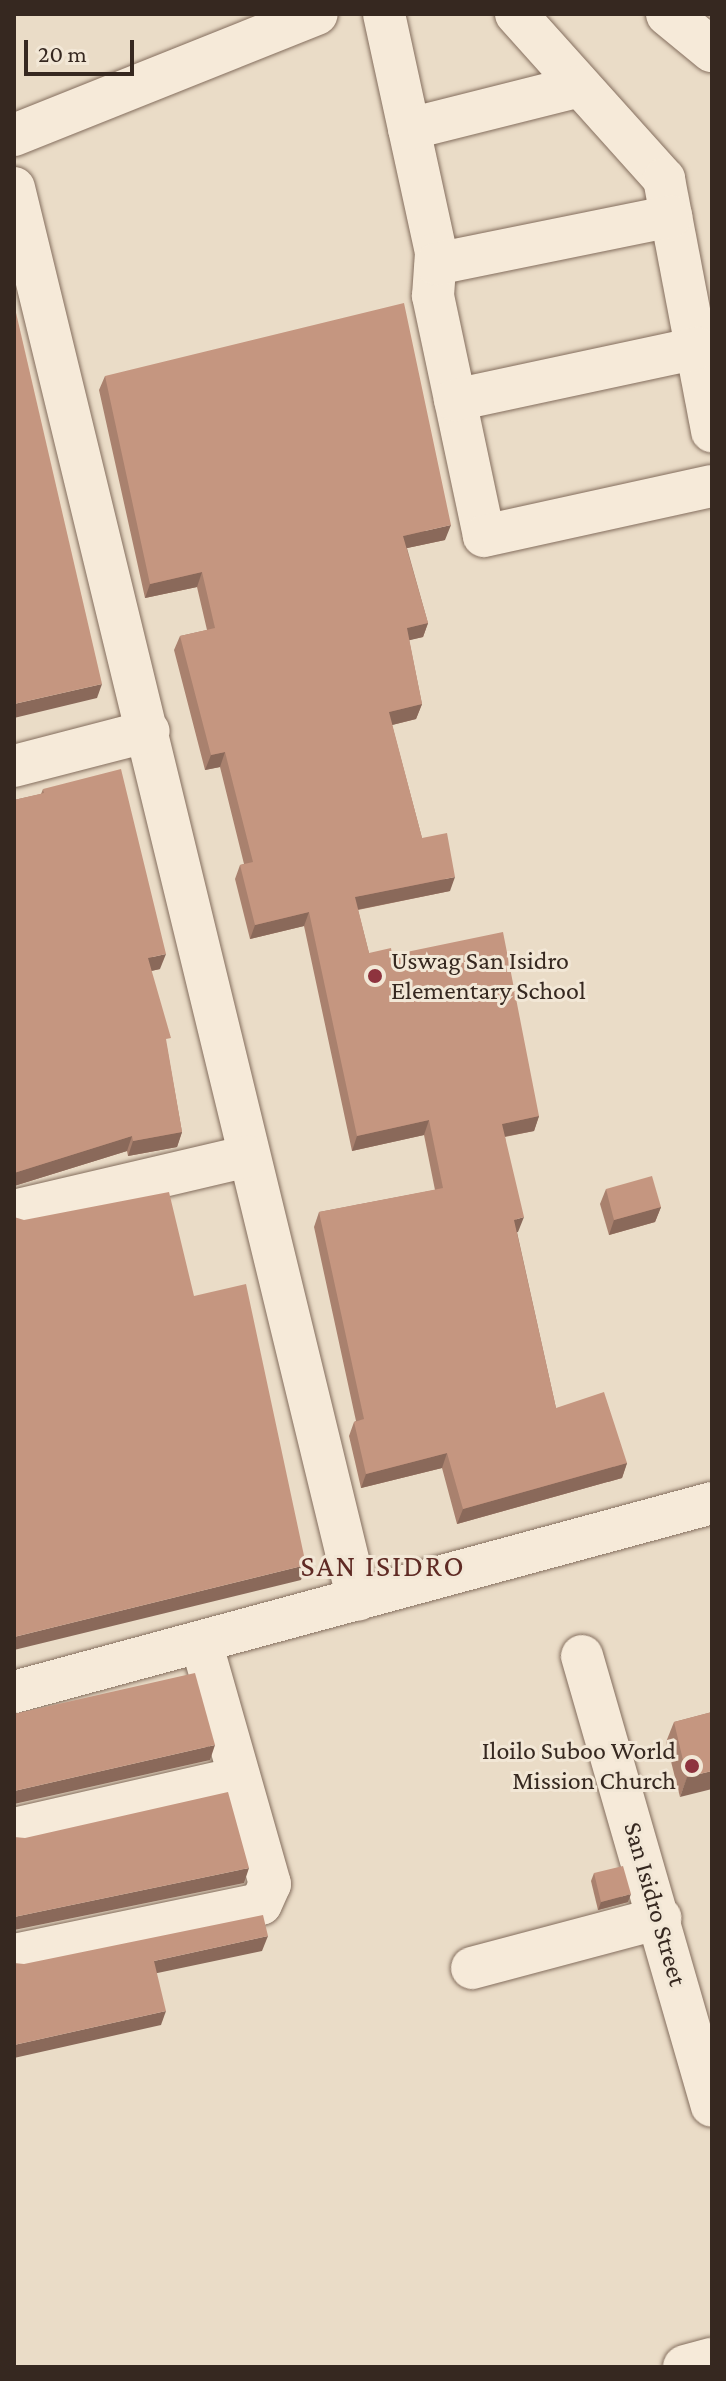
<!DOCTYPE html>
<html>
<head>
<meta charset="utf-8">
<style>
	body { margin:0 }
	#map { position:relative; width:726px; height:2381px; overflow:hidden; background:#eadcc7; font-family:"Crimson Pro",serif }
	div>[style] { position:absolute }
	.roads { filter:drop-shadow(0 0 2px #846e5e) drop-shadow(0 0 2px #846e5e) }
	.street>* { height:42px; margin:-21px; padding:0 21px; transform-origin:21px; border-radius:21px; background:#f6ead9 }
	.secondary>* { height:44px; margin:-22px; padding:0 22px; transform-origin:22px; border-radius:22px; background:#f6ead9 }
	.wall>* { inset:0; background:#a9816e }
	.shaded-wall>* { inset:0; background:#8a695a }
	.building>* { inset:0; background:#c59680 }
	.dots>* { width:22px; height:22px; translate:-50% -50%; box-sizing:border-box; border:4px solid #f2e7d6; border-radius:50% }
	span { translate:-50% -50%; white-space:nowrap; text-align:center; line-height:1.15; -webkit-text-stroke:6px #f2e7d6; paint-order:stroke }
	.poi-label { font-size:26px; color:#362820 }
	.left { translate:0 -50%; text-align:left }
	.right { translate:-100% -50%; text-align:right }
	.street-label { font-size:26px; color:#362820 }
	.quarter-label { font-size:30px; color:#5f2a24; letter-spacing:2px }
	.frame { position:absolute; inset:0; border:16px solid #362820; pointer-events:none }
	.scale { position:absolute; left:24px; top:40px; width:110px; height:36px; box-sizing:border-box; border:4px solid #362820; border-top:0; padding-left:10px; font-size:24px; line-height:28px; white-space:nowrap; color:#362820; -webkit-text-stroke:6px #f2e7d6; paint-order:stroke }
</style>
</head>
<body>
<div id="map">
	<div class="roads">
		<div class="street">
			<i style="left:384px;top:14px;width:245px;rotate:77.7deg"></i>
			<i style="left:436px;top:253px;width:43px;rotate:94deg"></i>
			<i style="left:433px;top:296px;width:245px;rotate:78deg"></i>
			<i style="left:484px;top:536px;width:233px;rotate:-12.4deg"></i>
			<i style="left:516px;top:14px;width:222px;rotate:48.1deg"></i>
			<i style="left:664px;top:179px;width:257px;rotate:79.2deg"></i>
			<i style="left:409px;top:129px;width:176px;rotate:-14.1deg"></i>
			<i style="left:14px;top:135px;width:326px;rotate:-21.8deg"></i>
			<i style="left:14px;top:188px;width:1453px;rotate:76.31deg"></i>
			<i style="left:436px;top:264px;width:240px;rotate:-11.5deg"></i>
			<i style="left:455px;top:400px;width:248px;rotate:-12.1deg"></i>
			<i style="left:14px;top:766px;width:139px;rotate:-14.5deg"></i>
			<i style="left:14px;top:1211px;width:240px;rotate:-13.2deg"></i>
			<i style="left:582px;top:1656px;width:468px;rotate:73.9deg"></i>
			<i style="left:14px;top:1692px;width:723px;rotate:-15.15deg"></i>
			<i style="left:14px;top:1829px;width:231px;rotate:-12.8deg"></i>
			<i style="left:14px;top:1955px;width:252px;rotate:-11.7deg"></i>
			<i style="left:261px;top:1904px;width:22px;rotate:-66deg"></i>
			<i style="left:270px;top:1884px;width:248px;rotate:-105.9deg"></i>
			<i style="left:472px;top:1968px;width:195px;rotate:-14.9deg"></i>
		</div>
		<div class="secondary">
			<i style="left:668px;top:14px;width:57px;rotate:39.3deg"></i>
			<i style="left:685px;top:2367px;width:28px;rotate:-15deg"></i>
		</div>
	</div>
	<div class="wall">
		<i style="clip-path:polygon(105px 376px,445px 540px,407px 548px,428px 623px,423px 637px,409px 640px,422px 704px,416px 719px,392px 725px,422px 838px,450px 891px,358px 910px,369px 953px,392px 955px,539px 1116px,534px 1131px,505px 1137px,518px 1232px,517px 1232px,556px 1408px,627px 1463px,622px 1478px,457px 1524px,442px 1468px,361px 1488px,349px 1436px,354px 1422px,356px 1421px,314px 1227px,319px 1212px,435px 1190px,424px 1135px,352px 1151px,304px 926px,250px 939px,235px 879px,240px 865px,244px 864px,220px 767px,205px 770px,174px 650px,180px 636px,207px 630px,197px 587px,145px 598px,99px 390px)"></i>
		<i style="clip-path:polygon(43px 789px,160px 969px,151px 971px,167px 1048px,182px 1132px,177px 1147px,128px 1156px,127px 1151px,14px 1186px,14px 800px,41px 794px)"></i>
		<i style="clip-path:polygon(606px 1189px,661px 1207px,655px 1222px,609px 1235px,600px 1204px)"></i>
		<i style="clip-path:polygon(712px 1712px,680px 1797px,666px 1742px,674px 1722px)"></i>
		<i style="clip-path:polygon(594px 1873px,628px 1902px,598px 1910px,591px 1881px)"></i>
	</div>
	<div class="shaded-wall">
		<i style="clip-path:polygon(451px 525px,445px 540px,398px 550px,403px 536px)"></i>
		<i style="clip-path:polygon(202px 572px,197px 587px,145px 598px,150px 584px)"></i>
		<i style="clip-path:polygon(428px 623px,423px 637px,402px 642px,407px 628px)"></i>
		<i style="clip-path:polygon(102px 684px,97px 698px,14px 718px,14px 704px)"></i>
		<i style="clip-path:polygon(422px 704px,416px 719px,384px 727px,389px 712px)"></i>
		<i style="clip-path:polygon(225px 752px,220px 767px,205px 770px,211px 755px)"></i>
		<i style="clip-path:polygon(455px 877px,450px 891px,350px 911px,355px 897px)"></i>
		<i style="clip-path:polygon(309px 912px,304px 926px,250px 939px,255px 925px)"></i>
		<i style="clip-path:polygon(166px 954px,160px 969px,142px 973px,148px 958px)"></i>
		<i style="clip-path:polygon(539px 1116px,534px 1131px,497px 1138px,502px 1124px)"></i>
		<i style="clip-path:polygon(429px 1120px,424px 1135px,352px 1151px,357px 1136px)"></i>
		<i style="clip-path:polygon(182px 1132px,177px 1147px,128px 1156px,133px 1141px)"></i>
		<i style="clip-path:polygon(132px 1136px,127px 1151px,14px 1186px,14px 1173px)"></i>
		<i style="clip-path:polygon(661px 1207px,655px 1222px,609px 1235px,614px 1220px)"></i>
		<i style="clip-path:polygon(524px 1217px,518px 1232px,509px 1234px,514px 1220px)"></i>
		<i style="clip-path:polygon(447px 1453px,442px 1468px,361px 1488px,366px 1474px)"></i>
		<i style="clip-path:polygon(627px 1463px,622px 1478px,457px 1524px,463px 1509px)"></i>
		<i style="clip-path:polygon(306px 1565px,301px 1580px,14px 1650px,14px 1637px)"></i>
		<i style="clip-path:polygon(215px 1745px,210px 1760px,14px 1804px,14px 1791px)"></i>
		<i style="clip-path:polygon(712px 1771px,712px 1789px,680px 1797px,687px 1777px)"></i>
		<i style="clip-path:polygon(249px 1868px,244px 1883px,14px 1930px,14px 1917px)"></i>
		<i style="clip-path:polygon(631px 1894px,628px 1902px,598px 1910px,601px 1902px)"></i>
		<i style="clip-path:polygon(268px 1936px,262px 1951px,148px 1975px,154px 1961px)"></i>
		<i style="clip-path:polygon(166px 2011px,161px 2025px,14px 2058px,14px 2045px)"></i>
	</div>
	<div class="building">
		<i style="clip-path:polygon(404px 303px,451px 525px,403px 536px,428px 623px,407px 628px,422px 704px,389px 712px,422px 838px,447px 833px,455px 877px,355px 897px,369px 953px,391px 948px,392px 955px,503px 932px,539px 1116px,502px 1124px,524px 1217px,514px 1220px,556px 1408px,604px 1392px,627px 1463px,463px 1509px,447px 1453px,366px 1474px,354px 1422px,364px 1419px,319px 1212px,443px 1188px,429px 1120px,357px 1136px,309px 912px,255px 925px,240px 865px,253px 862px,225px 752px,211px 755px,180px 636px,215px 628px,202px 572px,150px 584px,105px 376px)"></i>
		<i style="clip-path:polygon(14px 304px,102px 684px,14px 704px)"></i>
		<i style="clip-path:polygon(121px 769px,166px 954px,148px 958px,171px 1038px,166px 1039px,182px 1132px,133px 1141px,132px 1136px,14px 1173px,14px 800px,44px 793px,43px 789px)"></i>
		<i style="clip-path:polygon(652px 1176px,661px 1207px,614px 1220px,606px 1189px)"></i>
		<i style="clip-path:polygon(169px 1192px,194px 1296px,246px 1284px,306px 1565px,14px 1637px,14px 1217px,24px 1220px)"></i>
		<i style="clip-path:polygon(195px 1673px,215px 1745px,14px 1791px,14px 1714px)"></i>
		<i style="clip-path:polygon(712px 1712px,712px 1771px,687px 1777px,674px 1722px)"></i>
		<i style="clip-path:polygon(228px 1792px,249px 1868px,14px 1917px,14px 1837px,25px 1838px)"></i>
		<i style="clip-path:polygon(623px 1866px,631px 1894px,601px 1902px,594px 1873px)"></i>
		<i style="clip-path:polygon(263px 1915px,268px 1936px,154px 1961px,166px 2011px,14px 2045px,14px 1963px,24px 1964px)"></i>
	</div>
	<div class="dots">
		<i style="left:375px;top:976px;background:#8e333e"></i>
		<i style="left:692px;top:1766px;background:#8e333e"></i>
	</div>
	<div class="poi-label">
		<span class="left" style="left:391px;top:976px">Uswag San Isidro<br>Elementary School</span>
		<span class="right" style="left:676px;top:1766px">Iloilo Suboo World<br>Mission Church</span>
	</div>
	<div class="street-label">
		<span style="left:655px;top:1904px;rotate:74deg">San Isidro Street</span>
	</div>
	<div class="quarter-label">
		<span style="left:383px;top:1566px">SAN ISIDRO</span>
	</div>
	<div class="frame"></div>
	<div class="scale">20 m</div>
</div>
</body>
</html>
